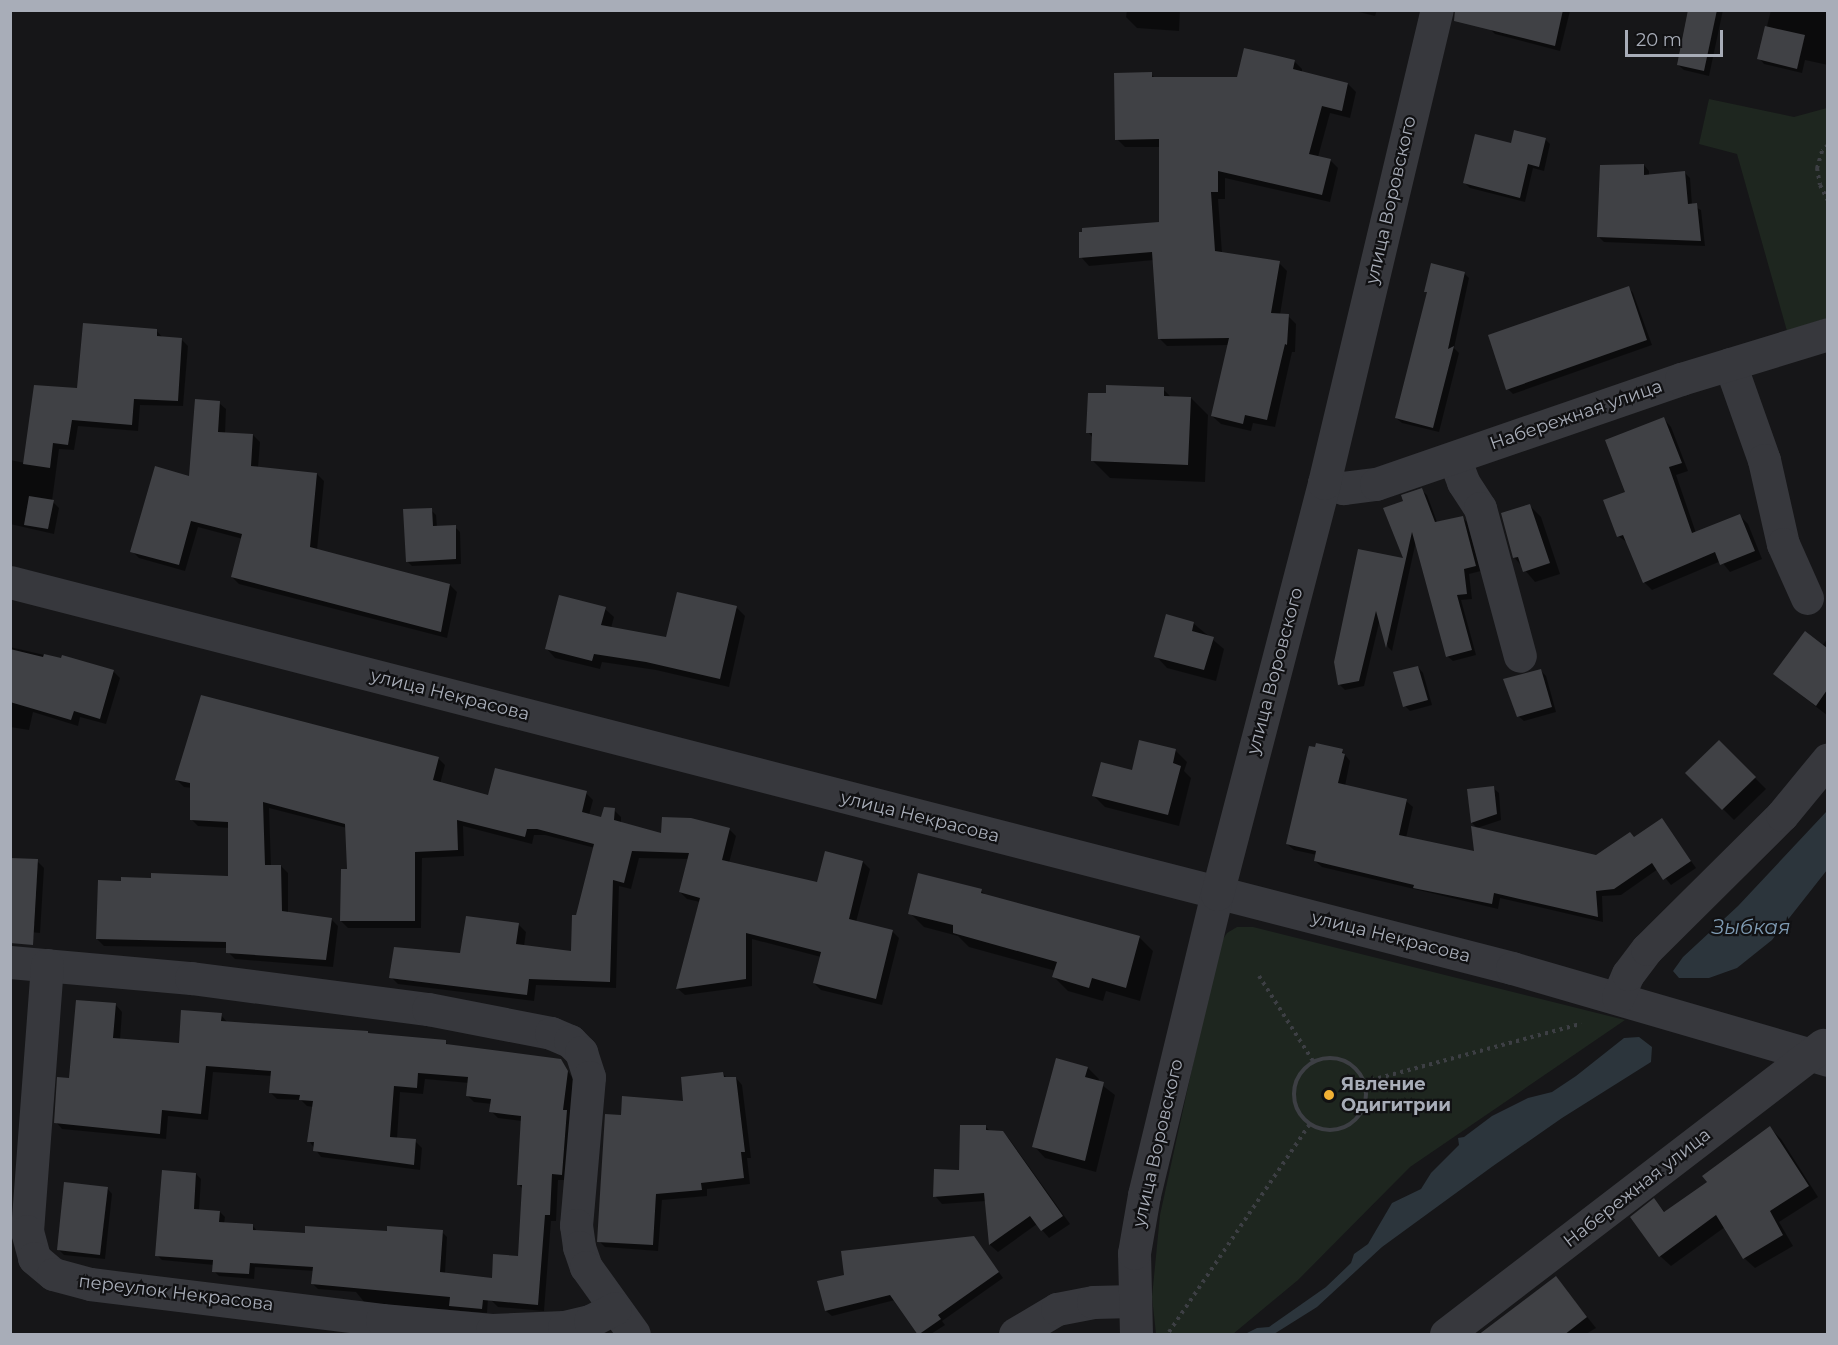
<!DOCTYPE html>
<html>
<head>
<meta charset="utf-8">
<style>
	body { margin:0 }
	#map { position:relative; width:1838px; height:1345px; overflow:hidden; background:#161618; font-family:Montserrat,sans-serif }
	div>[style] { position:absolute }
	.green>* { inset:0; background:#1e261f }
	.water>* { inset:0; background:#2c353c }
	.shadow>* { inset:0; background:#0007 }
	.building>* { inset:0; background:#404145 }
	.path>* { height:4px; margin-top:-2px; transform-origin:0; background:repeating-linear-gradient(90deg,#3d3f44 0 3px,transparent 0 7.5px) }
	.path>.ring { margin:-2px; padding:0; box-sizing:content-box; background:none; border:4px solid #3d3f44; border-radius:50% }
	.minor>* { height:33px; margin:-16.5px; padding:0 16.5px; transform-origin:16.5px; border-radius:16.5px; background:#37383d }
	.dots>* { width:16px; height:16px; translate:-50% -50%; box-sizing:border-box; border:3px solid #111113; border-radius:50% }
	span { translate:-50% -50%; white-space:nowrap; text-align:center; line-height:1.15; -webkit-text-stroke:4.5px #111113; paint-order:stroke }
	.street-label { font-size:18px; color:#a8adb8 }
	.poi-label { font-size:18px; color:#a8adb8; font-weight:700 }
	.left { translate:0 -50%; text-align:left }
	.water-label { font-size:20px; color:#7f9bb3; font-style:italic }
	.frame { position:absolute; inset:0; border:12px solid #a8adb8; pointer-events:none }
	.scale { position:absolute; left:1625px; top:30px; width:98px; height:27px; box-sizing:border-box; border:3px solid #a8adb8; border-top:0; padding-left:8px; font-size:18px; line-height:21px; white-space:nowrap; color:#a8adb8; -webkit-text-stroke:4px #111113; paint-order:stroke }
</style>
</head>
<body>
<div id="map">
	<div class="green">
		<i style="clip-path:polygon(1709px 99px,1794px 117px,1827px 108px,1827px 318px,1787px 331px,1737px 154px,1699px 144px)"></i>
		<i style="clip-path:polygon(1237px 927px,1253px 927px,1625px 1020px,1410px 1167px,1298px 1280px,1233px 1334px,1156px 1334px,1152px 1297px,1160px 1215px,1219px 945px,1227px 933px)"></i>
	</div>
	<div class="water">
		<i style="clip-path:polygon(1827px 811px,1827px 870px,1772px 940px,1737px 968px,1709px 978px,1679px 978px,1673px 971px,1683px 957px,1738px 906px)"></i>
		<i style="clip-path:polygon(1639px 1037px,1652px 1047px,1651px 1062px,1562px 1118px,1493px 1166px,1382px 1247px,1317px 1307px,1274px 1334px,1245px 1334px,1257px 1328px,1269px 1327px,1326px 1287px,1351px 1263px,1354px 1254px,1368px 1244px,1392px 1203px,1421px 1189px,1431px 1173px,1459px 1145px,1458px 1138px,1464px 1137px,1492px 1116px,1528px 1098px,1552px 1092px,1576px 1076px,1624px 1038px)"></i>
	</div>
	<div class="shadow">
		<i style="clip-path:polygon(1127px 10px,1180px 10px,1179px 31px,1137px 28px,1126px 17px)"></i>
		<i style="clip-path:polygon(1351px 10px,1377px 10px,1375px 16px)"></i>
		<i style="clip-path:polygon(1494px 10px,1570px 11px,1560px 51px,1495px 34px,1490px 29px)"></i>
		<i style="clip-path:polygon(1690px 10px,1723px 10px,1709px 76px,1684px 70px,1678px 65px)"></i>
		<i style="clip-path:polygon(1771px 10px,1828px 10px,1828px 65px,1805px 60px,1802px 73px,1764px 64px,1759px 58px)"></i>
		<i style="clip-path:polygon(1294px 61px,1302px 69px,1302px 73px,1348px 84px,1356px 92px,1350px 118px,1330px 113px,1318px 157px,1330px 160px,1338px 168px,1330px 202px,1225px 178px,1225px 199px,1218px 199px,1222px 253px,1279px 263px,1287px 271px,1280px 315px,1288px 316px,1296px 324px,1295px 352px,1292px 352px,1275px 427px,1253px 423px,1251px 431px,1221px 424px,1212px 416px,1229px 345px,1167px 346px,1159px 338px,1154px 260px,1089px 266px,1081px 257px,1161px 224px,1161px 147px,1125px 147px,1117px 139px,1151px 74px,1156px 79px,1238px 79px)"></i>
		<i style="clip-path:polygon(1545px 139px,1550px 144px,1544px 171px,1533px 168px,1525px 202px,1470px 188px,1465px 183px,1512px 144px)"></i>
		<i style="clip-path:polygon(1644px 165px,1649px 171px,1649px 176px,1684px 172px,1690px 178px,1692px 205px,1701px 210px,1705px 246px,1604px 242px,1599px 237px)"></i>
		<i style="clip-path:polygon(1464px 273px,1469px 278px,1454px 348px,1459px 353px,1439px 432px,1402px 423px,1396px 418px,1428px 294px,1426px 291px)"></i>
		<i style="clip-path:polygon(1628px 287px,1633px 293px,1652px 345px,1513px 394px,1508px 389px)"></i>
		<i style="clip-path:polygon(156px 330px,163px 338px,181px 339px,188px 346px,183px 406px,140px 405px,138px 431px,78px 426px,74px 450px,59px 449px,52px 501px,59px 508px,54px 534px,10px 524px,10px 460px,25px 463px,79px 390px)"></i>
		<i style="clip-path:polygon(1163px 389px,1172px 398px,1191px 398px,1208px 415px,1205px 482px,1110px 478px,1093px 461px,1093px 438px,1088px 432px)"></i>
		<i style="clip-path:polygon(219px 403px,226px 409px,225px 434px,253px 435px,260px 442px,258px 468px,317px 474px,324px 481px,317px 550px,450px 585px,457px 592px,447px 638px,239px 584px,232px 577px,243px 539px,198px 527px,185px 571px,139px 558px,132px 551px,191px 478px)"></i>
		<i style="clip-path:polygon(1664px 419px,1671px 427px,1688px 471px,1676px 475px,1696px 533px,1740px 516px,1748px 524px,1762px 559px,1730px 572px,1721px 561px,1652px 590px,1644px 582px,1628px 543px,1618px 536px,1627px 492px)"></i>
		<i style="clip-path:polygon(1421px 490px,1427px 495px,1437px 522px,1462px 517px,1467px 522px,1481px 571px,1469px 574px,1472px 599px,1461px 600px,1476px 655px,1453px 661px,1447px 656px,1416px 541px,1392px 651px,1388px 647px,1380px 619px,1364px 686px,1345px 690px,1339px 684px,1335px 662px,1405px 560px,1405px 502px)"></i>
		<i style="clip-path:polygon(1530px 506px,1541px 517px,1560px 574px,1535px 582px,1514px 557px)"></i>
		<i style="clip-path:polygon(431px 510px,436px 515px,437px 527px,455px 527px,460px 532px,461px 564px,412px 566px,407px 561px)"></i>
		<i style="clip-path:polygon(737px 608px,745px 616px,729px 687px,656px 670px,602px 662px,600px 669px,555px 658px,547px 649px,605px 609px,614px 617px,611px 628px,667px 639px)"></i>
		<i style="clip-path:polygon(1193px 623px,1224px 649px,1216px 681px,1167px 668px,1156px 656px)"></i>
		<i style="clip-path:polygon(1828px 638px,1828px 716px,1774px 674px,1822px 646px)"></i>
		<i style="clip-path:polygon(10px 647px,113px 671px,120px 678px,106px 724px,80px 717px,78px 726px,33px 712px,29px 730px,10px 727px)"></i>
		<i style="clip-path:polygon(1418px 667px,1423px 673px,1432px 705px,1410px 711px,1405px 706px)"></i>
		<i style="clip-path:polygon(1541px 671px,1546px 676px,1556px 712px,1524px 721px,1518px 716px)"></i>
		<i style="clip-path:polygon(1719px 742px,1766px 789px,1734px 820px,1687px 773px)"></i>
		<i style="clip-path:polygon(1176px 751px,1187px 762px,1184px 771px,1191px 778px,1179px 826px,1105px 807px,1094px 796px)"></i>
		<i style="clip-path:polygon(1342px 751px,1350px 761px,1345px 786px,1406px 801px,1413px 807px,1406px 838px,1475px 853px,1596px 856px,1635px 839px,1662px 820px,1696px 868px,1671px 885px,1658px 869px,1621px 895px,1602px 896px,1603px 922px,1500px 898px,1498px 909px,1322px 867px,1315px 861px,1317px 855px,1294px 850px,1287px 844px)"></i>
		<i style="clip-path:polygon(438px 758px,445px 765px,440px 784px,490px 797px,586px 793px,593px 800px,589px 815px,602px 819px,614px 810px,621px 817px,621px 824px,663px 834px,729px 829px,736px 836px,729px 863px,818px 884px,863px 862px,870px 869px,856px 922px,892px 931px,899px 938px,882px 1005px,821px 990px,814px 983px,821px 957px,752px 939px,752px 986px,685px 995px,678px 989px,700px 902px,687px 899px,680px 892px,688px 859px,639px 858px,631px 889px,619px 886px,616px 988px,536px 985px,534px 1001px,398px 984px,391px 977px,462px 954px,519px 925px,526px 932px,524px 946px,572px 953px,578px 916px,595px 848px,545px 835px,534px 835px,532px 844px,463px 826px,464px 856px,422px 858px,421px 928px,348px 928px,341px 921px,349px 871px,347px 828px,269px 808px,271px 866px,281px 866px,288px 873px,288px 914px,331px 919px,338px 926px,333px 967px,235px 959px,228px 952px,228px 948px,104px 946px,97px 939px,123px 883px,230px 877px,230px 828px,198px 826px,191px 819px,192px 788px,184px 787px,177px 780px)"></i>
		<i style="clip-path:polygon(1493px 788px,1499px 793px,1501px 820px,1477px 828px,1472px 823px,1469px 790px)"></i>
		<i style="clip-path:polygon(37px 861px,44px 868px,40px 933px,10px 930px)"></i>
		<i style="clip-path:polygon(981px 891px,987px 896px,1139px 937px,1153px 951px,1140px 1001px,1106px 991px,1103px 1001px,1068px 991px,1054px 977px,1056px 971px,969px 947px,958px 936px,924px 927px,910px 913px)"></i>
		<i style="clip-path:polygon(116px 1005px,122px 1012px,120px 1040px,180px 1044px,221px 1015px,228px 1023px,445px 1042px,450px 1046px,561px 1060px,573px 1079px,568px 1180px,558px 1180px,556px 1221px,551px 1221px,544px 1311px,498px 1307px,491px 1300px,520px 1258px,523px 1189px,518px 1184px,522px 1121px,498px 1118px,491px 1111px,492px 1104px,474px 1102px,467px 1095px,469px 1083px,425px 1079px,423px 1094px,400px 1092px,397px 1139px,415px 1141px,422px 1148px,420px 1170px,321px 1157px,309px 1141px,313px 1107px,307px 1106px,301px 1100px,277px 1099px,270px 1092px,272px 1076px,213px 1072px,208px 1120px,168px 1116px,166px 1139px,62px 1129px,56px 1122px,70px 1079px)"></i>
		<i style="clip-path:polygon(1088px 1068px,1099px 1079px,1098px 1082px,1115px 1095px,1096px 1172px,1045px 1158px,1034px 1146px)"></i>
		<i style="clip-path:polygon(723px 1074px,727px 1078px,736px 1078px,742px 1085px,751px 1158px,747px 1158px,750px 1184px,707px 1189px,707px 1196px,662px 1200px,658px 1251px,605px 1247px,599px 1241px,606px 1115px,622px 1117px,685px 1102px)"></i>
		<i style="clip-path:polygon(986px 1127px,991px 1132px,1003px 1132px,1010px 1140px,1070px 1224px,1049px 1238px,1037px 1224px,998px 1252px,990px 1245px,986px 1201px,942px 1204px,935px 1196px,960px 1171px)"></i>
		<i style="clip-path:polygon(1770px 1128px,1781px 1139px,1818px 1197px,1779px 1222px,1793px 1246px,1755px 1268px,1744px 1258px,1725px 1227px,1671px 1266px,1660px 1256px,1654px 1200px,1666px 1213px,1709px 1182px)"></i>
		<i style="clip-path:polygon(196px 1174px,201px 1179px,199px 1211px,220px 1212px,225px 1217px,224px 1224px,253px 1226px,258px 1232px,306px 1234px,442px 1232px,447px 1237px,445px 1274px,489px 1284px,487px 1313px,365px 1303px,356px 1292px,318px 1289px,313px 1284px,314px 1271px,255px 1267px,254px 1279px,219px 1276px,214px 1271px,214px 1265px,162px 1260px,157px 1255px)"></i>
		<i style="clip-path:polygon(107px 1188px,112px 1194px,105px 1259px,64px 1255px,58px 1249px)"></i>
		<i style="clip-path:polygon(979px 1244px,1003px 1278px,942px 1321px,945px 1325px,931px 1334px,920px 1334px,895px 1300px,832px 1316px,826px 1311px)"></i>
		<i style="clip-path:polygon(1556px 1278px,1596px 1328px,1586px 1334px,1479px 1334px)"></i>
	</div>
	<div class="building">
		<i style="clip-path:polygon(1455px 10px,1563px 10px,1555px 46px,1454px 21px)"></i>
		<i style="clip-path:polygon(1688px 10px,1717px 10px,1704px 71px,1677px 65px)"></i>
		<i style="clip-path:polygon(1765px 26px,1805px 35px,1797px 69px,1757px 59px)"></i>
		<i style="clip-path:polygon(1244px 48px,1295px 60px,1293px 69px,1348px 83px,1342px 111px,1322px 106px,1309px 154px,1331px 159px,1322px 195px,1218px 171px,1218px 192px,1211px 192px,1215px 251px,1280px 261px,1271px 313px,1289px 314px,1287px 345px,1285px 344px,1267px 420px,1245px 415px,1243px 424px,1211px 416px,1229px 338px,1158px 339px,1152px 252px,1079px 258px,1079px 232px,1082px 232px,1082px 228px,1159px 222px,1159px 139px,1115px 140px,1114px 73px,1152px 72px,1152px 77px,1237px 77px)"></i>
		<i style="clip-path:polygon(1514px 130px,1546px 138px,1539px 167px,1528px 164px,1520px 198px,1463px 183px,1475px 134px,1511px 143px)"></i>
		<i style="clip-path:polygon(1644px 164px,1644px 175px,1685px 171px,1688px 204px,1697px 203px,1701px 241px,1597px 237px,1600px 165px)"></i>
		<i style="clip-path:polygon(1431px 263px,1465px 272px,1448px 349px,1454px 346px,1433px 428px,1395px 418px,1427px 292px,1424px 292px)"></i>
		<i style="clip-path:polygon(1629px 286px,1647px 340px,1506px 390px,1488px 335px)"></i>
		<i style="clip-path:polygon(83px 323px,157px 329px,157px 336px,182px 338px,178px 401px,134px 399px,132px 425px,72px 420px,68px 445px,53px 443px,50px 468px,23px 464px,34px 385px,77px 388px)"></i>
		<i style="clip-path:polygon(1106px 385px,1164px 387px,1164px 396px,1191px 397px,1188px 465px,1091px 461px,1092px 433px,1086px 433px,1088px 393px,1106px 393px)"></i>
		<i style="clip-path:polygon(195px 399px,220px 401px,218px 432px,253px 434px,251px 466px,317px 473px,310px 547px,450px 584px,441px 632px,231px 577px,242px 534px,191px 521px,179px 565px,130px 552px,155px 466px,189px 476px)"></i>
		<i style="clip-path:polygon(1664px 417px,1682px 463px,1669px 467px,1692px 533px,1740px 514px,1755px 551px,1720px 565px,1715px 552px,1643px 583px,1623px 535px,1617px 537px,1603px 500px,1625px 492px,1605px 440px)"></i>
		<i style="clip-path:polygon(1422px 488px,1435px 522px,1463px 516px,1476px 566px,1464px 569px,1467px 594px,1457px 595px,1472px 650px,1446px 657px,1412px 532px,1386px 648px,1376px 611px,1359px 681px,1338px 685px,1334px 662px,1358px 549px,1403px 558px,1383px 508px,1403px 501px,1401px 495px)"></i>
		<i style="clip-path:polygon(29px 496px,54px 500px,48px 529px,24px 525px)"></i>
		<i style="clip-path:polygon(1530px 504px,1550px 563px,1523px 572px,1518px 557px,1513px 558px,1501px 513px)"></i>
		<i style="clip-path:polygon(432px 508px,433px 526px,456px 525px,456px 559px,406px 562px,403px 509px)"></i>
		<i style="clip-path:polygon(677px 592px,737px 606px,720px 679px,646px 662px,594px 654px,592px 661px,545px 649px,559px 595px,606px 607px,601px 625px,666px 637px)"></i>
		<i style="clip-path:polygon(1166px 614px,1194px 622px,1192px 631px,1214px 637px,1204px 670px,1154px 657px)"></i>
		<i style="clip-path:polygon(1805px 631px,1827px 648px,1827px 690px,1816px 706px,1773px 674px)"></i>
		<i style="clip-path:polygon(10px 649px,43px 657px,44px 654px,61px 658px,62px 655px,114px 670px,100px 719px,74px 711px,71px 720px,10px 702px)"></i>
		<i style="clip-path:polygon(1418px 666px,1428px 700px,1403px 707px,1393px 672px)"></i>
		<i style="clip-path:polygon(1541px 669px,1552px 707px,1517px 717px,1503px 679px)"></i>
		<i style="clip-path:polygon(201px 695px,439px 757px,433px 780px,488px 795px,495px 768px,587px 791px,582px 812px,601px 817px,604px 807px,615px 808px,614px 820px,661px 833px,662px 817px,691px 818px,730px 828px,722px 860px,817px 882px,825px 851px,863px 861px,849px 919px,893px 930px,876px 999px,813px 983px,821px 952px,746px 933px,746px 979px,676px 989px,700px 898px,679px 892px,689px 853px,632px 851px,624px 883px,613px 880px,610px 982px,529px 979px,527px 995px,389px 978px,394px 947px,460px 953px,466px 916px,519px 923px,516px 944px,571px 951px,572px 915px,576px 915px,594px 844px,537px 829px,527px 829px,525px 837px,457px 820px,458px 850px,415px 852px,415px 921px,340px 921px,341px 869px,347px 869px,345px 824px,263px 802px,265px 865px,281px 865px,282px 911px,332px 918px,326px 960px,226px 953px,226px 942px,96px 939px,98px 880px,121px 881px,121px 877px,151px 878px,151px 873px,228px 876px,228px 822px,190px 820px,190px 783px,175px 780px)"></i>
		<i style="clip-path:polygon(1139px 740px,1176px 749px,1173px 763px,1181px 766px,1168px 815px,1092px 796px,1101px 762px,1132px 770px)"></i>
		<i style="clip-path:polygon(1719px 740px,1756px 777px,1722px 810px,1685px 773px)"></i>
		<i style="clip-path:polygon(1316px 743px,1343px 749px,1342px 753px,1345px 754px,1338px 783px,1407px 799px,1399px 835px,1474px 851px,1471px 826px,1596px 855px,1630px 832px,1634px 837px,1662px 818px,1691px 861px,1663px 880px,1652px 863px,1614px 889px,1596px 891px,1598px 917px,1494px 893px,1492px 904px,1413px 888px,1414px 885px,1314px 861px,1316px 851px,1286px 844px,1309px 746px,1315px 747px)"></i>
		<i style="clip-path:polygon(1494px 786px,1497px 814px,1471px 823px,1467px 789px)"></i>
		<i style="clip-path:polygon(10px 858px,38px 859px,33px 945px,10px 943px)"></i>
		<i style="clip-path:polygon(918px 873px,982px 889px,981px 893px,1140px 936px,1126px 988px,1092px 978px,1089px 988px,1052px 977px,1057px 962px,953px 933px,953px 925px,908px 914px)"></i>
		<i style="clip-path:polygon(76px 1000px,116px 1003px,113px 1038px,179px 1043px,181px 1010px,222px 1013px,221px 1021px,368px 1031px,368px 1033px,446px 1040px,446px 1044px,561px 1059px,568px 1071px,563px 1110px,567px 1110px,562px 1175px,552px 1174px,550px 1215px,545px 1215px,538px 1305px,483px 1300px,482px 1309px,449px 1306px,450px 1297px,311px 1284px,313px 1267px,250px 1263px,249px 1274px,212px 1272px,213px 1260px,155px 1256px,162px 1170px,196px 1173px,194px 1209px,220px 1211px,219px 1222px,253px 1224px,253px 1230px,305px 1233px,305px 1226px,387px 1231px,387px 1226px,443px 1230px,440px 1272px,492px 1278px,493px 1254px,518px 1256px,522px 1185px,517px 1185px,521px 1116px,489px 1112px,491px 1099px,466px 1096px,468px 1077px,418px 1073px,417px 1088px,394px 1086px,390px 1137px,416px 1139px,414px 1165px,313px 1151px,314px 1142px,307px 1142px,313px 1101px,299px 1100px,300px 1095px,269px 1093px,271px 1071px,206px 1066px,201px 1114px,162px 1110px,160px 1134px,54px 1123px,57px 1077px,69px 1078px)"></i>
		<i style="clip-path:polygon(1056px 1058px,1088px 1067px,1085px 1077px,1104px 1082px,1085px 1161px,1032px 1147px)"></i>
		<i style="clip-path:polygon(723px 1072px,724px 1077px,736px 1077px,745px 1152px,741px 1152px,744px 1178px,701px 1183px,702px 1190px,656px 1194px,653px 1245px,597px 1242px,605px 1114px,621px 1115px,622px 1096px,683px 1101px,681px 1077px)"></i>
		<i style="clip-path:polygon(960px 1125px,986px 1125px,986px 1130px,1003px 1131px,1063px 1216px,1041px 1231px,1030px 1216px,989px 1245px,984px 1193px,933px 1197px,934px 1169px,959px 1170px)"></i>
		<i style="clip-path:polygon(1770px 1126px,1809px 1186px,1770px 1211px,1783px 1235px,1743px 1259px,1716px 1215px,1659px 1257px,1630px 1217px,1654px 1198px,1664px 1212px,1707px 1182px,1702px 1176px)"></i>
		<i style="clip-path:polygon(64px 1182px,108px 1187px,100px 1255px,57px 1250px)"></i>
		<i style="clip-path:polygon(974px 1236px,999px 1272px,938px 1315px,941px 1319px,918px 1335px,890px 1295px,825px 1311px,817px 1281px,844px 1275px,841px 1251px)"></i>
		<i style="clip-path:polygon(1556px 1276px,1587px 1317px,1564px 1335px,1478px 1335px)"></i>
	</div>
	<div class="path">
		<i style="left:1828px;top:145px;width:8px;rotate:135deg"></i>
		<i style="left:1822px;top:151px;width:18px;rotate:106deg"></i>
		<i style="left:1817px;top:168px;width:17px;rotate:80deg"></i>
		<i style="left:1820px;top:185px;width:18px;rotate:63deg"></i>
		<i style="left:1259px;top:976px;width:101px;rotate:57.6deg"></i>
		<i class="ring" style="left:1294px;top:1058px;width:68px;height:68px"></i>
		<i style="left:1364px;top:1082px;width:225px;rotate:-15deg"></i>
		<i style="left:1169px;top:1332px;width:251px;rotate:-55.9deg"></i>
	</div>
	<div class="minor">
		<i style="left:1730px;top:364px;width:102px;rotate:70.5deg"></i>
		<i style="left:1764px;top:460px;width:86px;rotate:77.3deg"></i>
		<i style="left:1783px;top:544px;width:59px;rotate:66deg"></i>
		<i style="left:1454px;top:458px;width:26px;rotate:69deg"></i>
		<i style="left:1463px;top:482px;width:31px;rotate:57deg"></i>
		<i style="left:1480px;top:508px;width:153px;rotate:74.9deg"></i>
		<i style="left:1324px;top:483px;width:20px;rotate:15deg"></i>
		<i style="left:1343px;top:488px;width:33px;rotate:-7deg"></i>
		<i style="left:1376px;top:484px;width:323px;rotate:-19deg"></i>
		<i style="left:1681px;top:379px;width:154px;rotate:-17deg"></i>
		<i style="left:10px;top:582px;width:1551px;rotate:14.41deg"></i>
		<i style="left:1512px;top:968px;width:329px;rotate:16.2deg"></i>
		<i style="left:10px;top:962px;width:182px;rotate:5.1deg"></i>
		<i style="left:191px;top:978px;width:239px;rotate:7.5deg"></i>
		<i style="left:428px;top:1009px;width:125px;rotate:11deg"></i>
		<i style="left:551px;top:1033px;width:21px;rotate:23deg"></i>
		<i style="left:570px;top:1041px;width:16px;rotate:45deg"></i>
		<i style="left:581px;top:1052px;width:26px;rotate:72deg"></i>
		<i style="left:589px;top:1077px;width:149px;rotate:95deg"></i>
		<i style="left:576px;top:1225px;width:22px;rotate:82deg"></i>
		<i style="left:579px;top:1247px;width:21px;rotate:71deg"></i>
		<i style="left:586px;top:1267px;width:82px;rotate:54.4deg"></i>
		<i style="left:47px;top:965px;width:267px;rotate:94.3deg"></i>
		<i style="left:27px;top:1231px;width:28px;rotate:75deg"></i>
		<i style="left:34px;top:1258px;width:25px;rotate:40deg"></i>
		<i style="left:53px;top:1274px;width:38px;rotate:15deg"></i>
		<i style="left:90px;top:1284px;width:294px;rotate:7deg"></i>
		<i style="left:382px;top:1320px;width:110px;rotate:5.2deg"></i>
		<i style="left:492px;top:1330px;width:72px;rotate:-2.4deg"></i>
		<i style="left:564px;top:1327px;width:27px;rotate:-13deg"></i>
		<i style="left:590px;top:1321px;width:28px;rotate:-27deg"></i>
		<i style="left:1618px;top:997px;width:25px;rotate:-67deg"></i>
		<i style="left:1628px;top:974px;width:31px;rotate:-53deg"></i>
		<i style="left:1647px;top:949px;width:190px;rotate:-44.8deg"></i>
		<i style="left:1782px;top:815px;width:72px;rotate:-50.6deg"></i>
		<i style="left:1015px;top:1334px;width:49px;rotate:-30.8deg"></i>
		<i style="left:1057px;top:1309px;width:37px;rotate:-11deg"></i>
		<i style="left:1093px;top:1302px;width:40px;rotate:-1.4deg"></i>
		<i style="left:1136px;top:1334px;width:81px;rotate:-91.4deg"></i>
		<i style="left:1134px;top:1253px;width:59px;rotate:-80.2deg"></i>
		<i style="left:1144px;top:1195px;width:310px;rotate:-76.4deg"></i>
		<i style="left:1217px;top:894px;width:425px;rotate:-75.4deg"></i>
		<i style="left:1324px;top:483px;width:486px;rotate:-76.6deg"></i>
		<i style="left:1446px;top:1334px;width:475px;rotate:-37.5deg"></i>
	</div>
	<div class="dots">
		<i style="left:1329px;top:1095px;background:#f2b134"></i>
	</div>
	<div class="street-label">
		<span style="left:1391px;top:200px;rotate:-77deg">улица Воровского</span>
		<span style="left:1576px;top:415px;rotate:-19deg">Набережная улица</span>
		<span style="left:1275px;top:671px;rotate:-75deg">улица Воровского</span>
		<span style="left:450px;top:695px;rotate:14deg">улица Некрасова</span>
		<span style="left:920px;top:817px;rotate:14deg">улица Некрасова</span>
		<span style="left:1391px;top:937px;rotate:14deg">улица Некрасова</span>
		<span style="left:1158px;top:1143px;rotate:-77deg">улица Воровского</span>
		<span style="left:1637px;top:1188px;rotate:-38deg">Набережная улица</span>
		<span style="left:176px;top:1293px;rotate:7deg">переулок Некрасова</span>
	</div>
	<div class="poi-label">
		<span class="left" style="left:1341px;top:1095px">Явление<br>Одигитрии</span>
	</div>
	<div class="water-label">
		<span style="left:1751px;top:927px">Зыбкая</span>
	</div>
	<div class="frame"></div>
	<div class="scale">20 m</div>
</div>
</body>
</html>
